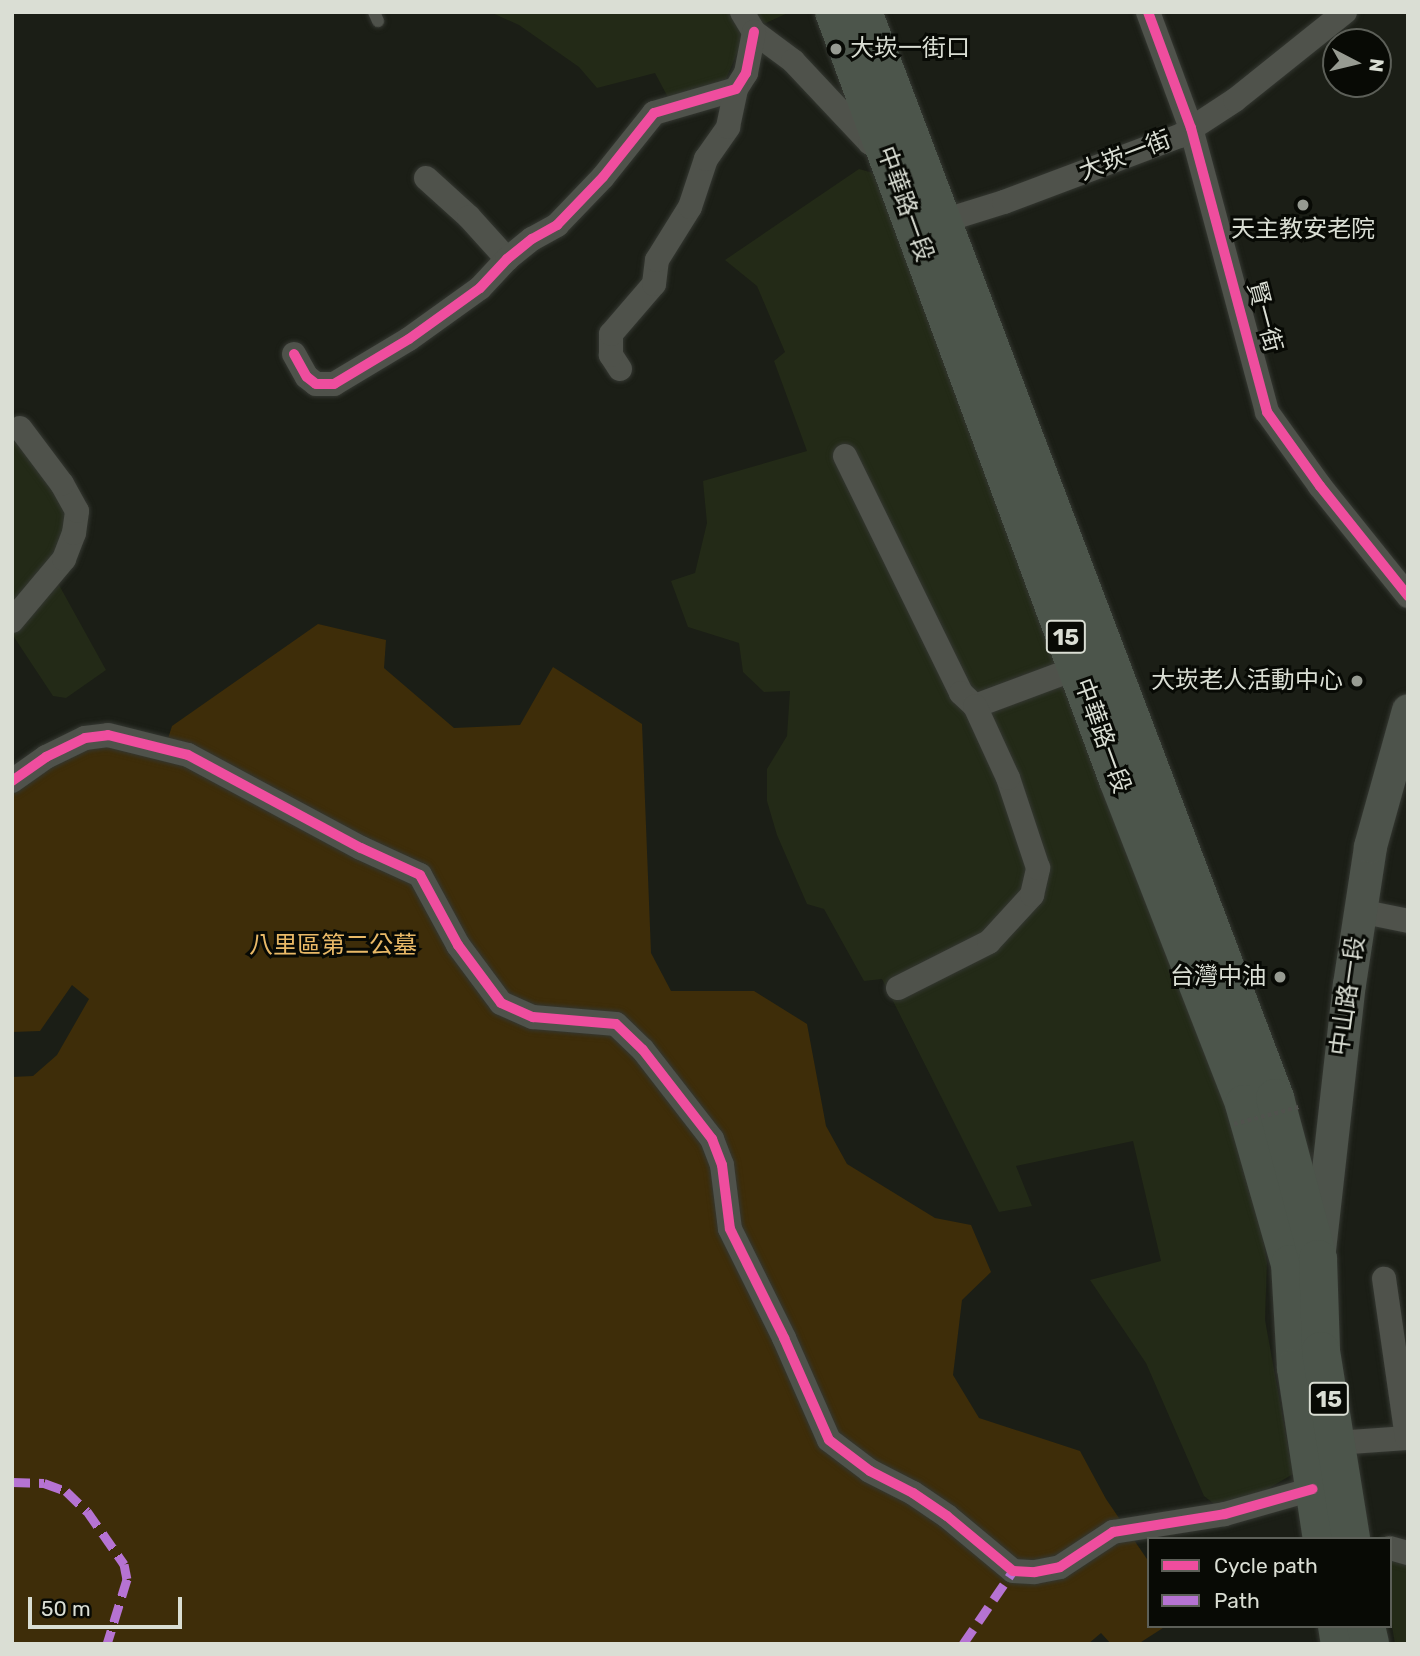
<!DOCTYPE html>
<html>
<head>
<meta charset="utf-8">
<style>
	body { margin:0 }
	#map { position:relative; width:1420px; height:1656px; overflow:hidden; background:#1b1e16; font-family:Rubik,"Noto Sans TC",sans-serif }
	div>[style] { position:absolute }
	.built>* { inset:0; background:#232a17 }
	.green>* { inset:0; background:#3e2d09 }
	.roads { filter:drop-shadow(0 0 2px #343731) drop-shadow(0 0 2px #343731) }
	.lane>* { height:12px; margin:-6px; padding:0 6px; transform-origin:6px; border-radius:6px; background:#4f524b }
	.street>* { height:24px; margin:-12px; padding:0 12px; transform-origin:12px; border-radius:12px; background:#4f524b }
	.secondary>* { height:33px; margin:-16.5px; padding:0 16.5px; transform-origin:16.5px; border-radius:16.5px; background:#4d534b }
	.primary>* { height:38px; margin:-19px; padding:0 19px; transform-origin:19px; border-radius:19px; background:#4c554b }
	.path-bridge>* { height:3.5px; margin-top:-1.75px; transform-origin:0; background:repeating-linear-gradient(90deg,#50524d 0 3.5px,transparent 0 7px) }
	.quiet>* { height:9px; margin-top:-4.5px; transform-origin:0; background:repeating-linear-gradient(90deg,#b673d3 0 18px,transparent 0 27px) }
	.cycleway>* { height:10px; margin:-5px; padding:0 5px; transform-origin:5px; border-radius:5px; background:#ef4d9e }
	.dots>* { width:19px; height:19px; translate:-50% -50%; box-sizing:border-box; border:4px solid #080a05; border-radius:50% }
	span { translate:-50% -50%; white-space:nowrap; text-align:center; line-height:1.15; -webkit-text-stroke:6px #080a05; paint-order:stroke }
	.shield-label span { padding:2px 5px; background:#080a05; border:2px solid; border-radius:5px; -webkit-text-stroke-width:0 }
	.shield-label { font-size:23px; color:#daded4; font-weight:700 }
	.poi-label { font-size:24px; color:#daded4 }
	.left { translate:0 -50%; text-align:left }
	.right { translate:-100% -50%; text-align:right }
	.street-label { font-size:24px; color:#daded4 }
	.park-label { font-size:24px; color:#e9b967 }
	.frame { position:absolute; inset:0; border:14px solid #daded4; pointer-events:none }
	.legend { position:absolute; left:1147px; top:1537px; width:245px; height:91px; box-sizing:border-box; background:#080a05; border:2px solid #5c5f58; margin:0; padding:9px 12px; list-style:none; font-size:21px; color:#daded4 }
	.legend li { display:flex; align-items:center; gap:14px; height:35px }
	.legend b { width:35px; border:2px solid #5c5f58 }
	.north { position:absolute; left:1322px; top:28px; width:70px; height:70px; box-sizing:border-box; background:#080a05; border:2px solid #5c5f58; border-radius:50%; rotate:97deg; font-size:19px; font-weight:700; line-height:28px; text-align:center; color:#daded4 }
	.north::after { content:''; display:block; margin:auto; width:24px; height:32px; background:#979b92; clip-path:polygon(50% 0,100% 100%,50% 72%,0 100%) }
	.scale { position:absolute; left:28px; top:1597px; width:154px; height:32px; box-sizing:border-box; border:4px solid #daded4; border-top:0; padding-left:9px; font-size:21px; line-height:24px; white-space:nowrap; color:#daded4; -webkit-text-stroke:5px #080a05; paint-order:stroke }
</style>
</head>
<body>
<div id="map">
	<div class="built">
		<i style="clip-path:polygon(490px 12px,790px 12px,746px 32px,726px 79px,670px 101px,655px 73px,597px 88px,579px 67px,519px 25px)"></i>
		<i style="clip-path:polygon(859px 169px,873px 173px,1252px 1172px,1267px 1263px,1265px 1320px,1293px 1474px,1226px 1513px,1204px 1496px,1146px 1363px,1090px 1280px,1161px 1261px,1133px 1141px,1016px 1166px,1032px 1206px,999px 1212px,882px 979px,864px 981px,824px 909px,807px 904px,777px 835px,767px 801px,767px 769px,787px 736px,790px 691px,764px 692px,743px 672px,739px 643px,688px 627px,671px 581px,695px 573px,707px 523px,703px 481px,807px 451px,774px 361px,785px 352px,757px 286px,725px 260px)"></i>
		<i style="clip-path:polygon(12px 417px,77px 497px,83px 532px,59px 585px,106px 670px,66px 698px,53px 696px,12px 634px)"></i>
		<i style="clip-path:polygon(1390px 1561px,1408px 1565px,1408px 1644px,1395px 1644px,1390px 1613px)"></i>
	</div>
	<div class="green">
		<i style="clip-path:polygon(318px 624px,386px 640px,384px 668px,454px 728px,520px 725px,553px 667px,642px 724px,651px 953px,671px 991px,754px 991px,807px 1024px,826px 1126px,847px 1164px,935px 1218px,971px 1225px,991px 1272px,962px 1300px,953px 1375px,979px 1418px,1080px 1451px,1106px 1499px,1149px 1562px,1149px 1626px,1166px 1626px,1138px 1644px,1111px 1644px,1101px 1633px,1088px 1644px,12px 1644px,12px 1077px,33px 1076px,57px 1055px,89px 999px,72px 985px,40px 1031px,12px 1032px,12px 787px,77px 751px,105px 745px,163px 754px,172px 726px)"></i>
	</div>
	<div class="roads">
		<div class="lane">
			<i style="left:374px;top:12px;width:10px;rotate:66deg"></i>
		</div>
		<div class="street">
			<i style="left:742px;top:12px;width:23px;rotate:59deg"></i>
			<i style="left:754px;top:32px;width:49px;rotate:36.6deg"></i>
			<i style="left:793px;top:61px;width:112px;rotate:46.8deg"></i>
			<i style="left:870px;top:143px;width:18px;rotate:-3deg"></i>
			<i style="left:1148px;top:12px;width:124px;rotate:69.7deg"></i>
			<i style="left:1191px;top:128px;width:294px;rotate:75deg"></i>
			<i style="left:1267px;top:412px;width:91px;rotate:54.4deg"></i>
			<i style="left:1320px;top:486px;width:141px;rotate:51.3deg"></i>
			<i style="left:426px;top:178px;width:58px;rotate:42.2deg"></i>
			<i style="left:469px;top:217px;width:57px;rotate:47.9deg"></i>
			<i style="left:930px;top:225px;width:77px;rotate:-17.3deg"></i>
			<i style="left:1004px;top:202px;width:188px;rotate:-20.6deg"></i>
			<i style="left:1180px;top:136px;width:66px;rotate:-33.2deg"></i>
			<i style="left:1235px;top:100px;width:141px;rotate:-38.7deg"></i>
			<i style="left:294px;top:354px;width:26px;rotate:61deg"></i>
			<i style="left:307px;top:377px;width:11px;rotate:38deg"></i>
			<i style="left:316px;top:384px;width:18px"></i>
			<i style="left:334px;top:384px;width:87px;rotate:-31deg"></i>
			<i style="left:409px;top:339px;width:87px;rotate:-35.7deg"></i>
			<i style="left:480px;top:288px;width:40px;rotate:-47deg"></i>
			<i style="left:507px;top:259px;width:32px;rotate:-39deg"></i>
			<i style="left:532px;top:239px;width:29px;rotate:-29deg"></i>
			<i style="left:557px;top:225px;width:66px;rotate:-46.2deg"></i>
			<i style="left:603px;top:177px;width:82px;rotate:-51.4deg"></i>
			<i style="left:654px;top:113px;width:85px;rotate:-16.3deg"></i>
			<i style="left:736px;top:89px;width:19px;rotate:-58deg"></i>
			<i style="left:746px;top:73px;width:42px;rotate:-79deg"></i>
			<i style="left:620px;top:369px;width:17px;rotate:-123deg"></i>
			<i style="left:611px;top:355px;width:21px;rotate:-90deg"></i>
			<i style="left:611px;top:334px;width:66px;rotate:-49.3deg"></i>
			<i style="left:654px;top:284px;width:24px;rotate:-83deg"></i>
			<i style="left:657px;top:260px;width:62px;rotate:-58.1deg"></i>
			<i style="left:690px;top:207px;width:51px;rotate:-71.6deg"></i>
			<i style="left:706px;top:159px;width:39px;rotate:-55deg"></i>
			<i style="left:728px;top:127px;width:39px;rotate:-78deg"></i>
			<i style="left:845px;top:456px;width:264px;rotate:63.9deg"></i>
			<i style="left:961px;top:693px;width:19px;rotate:43deg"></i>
			<i style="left:975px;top:706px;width:109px;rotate:-20.4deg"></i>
			<i style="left:12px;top:621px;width:81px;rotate:-50deg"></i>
			<i style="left:64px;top:559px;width:28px;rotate:-69deg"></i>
			<i style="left:74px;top:533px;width:22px;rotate:-82deg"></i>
			<i style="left:77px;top:511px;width:31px;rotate:-119deg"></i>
			<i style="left:62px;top:484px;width:70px;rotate:-126.9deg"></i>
			<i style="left:12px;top:781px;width:42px;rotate:-35.2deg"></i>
			<i style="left:46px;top:757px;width:43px;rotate:-26deg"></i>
			<i style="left:85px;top:738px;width:23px;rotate:-7deg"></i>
			<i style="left:108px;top:735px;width:82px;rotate:14deg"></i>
			<i style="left:188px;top:755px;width:196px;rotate:28.3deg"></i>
			<i style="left:361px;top:848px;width:65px;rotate:24.6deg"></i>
			<i style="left:420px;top:875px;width:80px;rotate:61.5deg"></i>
			<i style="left:458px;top:945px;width:72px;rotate:53.4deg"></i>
			<i style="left:501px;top:1003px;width:35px;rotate:24deg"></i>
			<i style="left:533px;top:1017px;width:83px;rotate:4.8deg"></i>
			<i style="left:616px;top:1024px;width:37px;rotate:44deg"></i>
			<i style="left:643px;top:1050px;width:113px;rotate:52.2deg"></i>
			<i style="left:712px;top:1139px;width:28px;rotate:69deg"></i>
			<i style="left:722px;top:1165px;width:64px;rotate:82.9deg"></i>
			<i style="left:730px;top:1229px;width:122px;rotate:63.6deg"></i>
			<i style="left:784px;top:1338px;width:111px;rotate:66.2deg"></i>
			<i style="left:829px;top:1440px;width:51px;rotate:37.1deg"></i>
			<i style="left:870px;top:1471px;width:48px;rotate:27.1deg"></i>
			<i style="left:913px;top:1493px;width:41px;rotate:34.1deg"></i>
			<i style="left:947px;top:1516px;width:86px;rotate:39.8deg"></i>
			<i style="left:1013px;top:1571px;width:22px;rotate:3deg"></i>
			<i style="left:1035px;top:1572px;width:25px;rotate:-11deg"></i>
			<i style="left:1060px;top:1567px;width:64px;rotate:-33.4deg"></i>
			<i style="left:1113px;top:1532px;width:113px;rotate:-9.1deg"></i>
			<i style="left:1225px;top:1514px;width:91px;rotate:-15.9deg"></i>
			<i style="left:1359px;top:911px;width:50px;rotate:11.5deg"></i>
			<i style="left:898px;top:988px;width:102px;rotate:-26.8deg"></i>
			<i style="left:989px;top:942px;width:64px;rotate:-47.5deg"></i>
			<i style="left:1032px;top:895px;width:28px;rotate:-77deg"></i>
			<i style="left:1038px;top:868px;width:95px;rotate:-108.4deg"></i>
			<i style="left:1008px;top:778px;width:79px;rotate:-114.6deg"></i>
			<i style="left:1336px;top:1443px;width:71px;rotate:-4deg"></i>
			<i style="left:1407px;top:1438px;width:161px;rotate:-98.2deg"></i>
			<i style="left:1390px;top:1548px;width:19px;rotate:16deg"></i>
		</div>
		<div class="secondary">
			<i style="left:1319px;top:1250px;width:268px;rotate:-83.6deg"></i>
			<i style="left:1349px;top:984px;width:140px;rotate:-81.3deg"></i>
			<i style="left:1370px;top:846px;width:141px;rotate:-74.4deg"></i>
		</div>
		<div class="primary">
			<i style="left:834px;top:12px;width:819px;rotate:69.71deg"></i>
			<i style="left:1118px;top:780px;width:348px;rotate:68.7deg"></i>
			<i style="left:1244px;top:1104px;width:166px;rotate:74deg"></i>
			<i style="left:1290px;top:1264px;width:104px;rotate:86.7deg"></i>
			<i style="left:1296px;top:1368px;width:173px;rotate:81.4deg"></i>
			<i style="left:863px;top:12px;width:1162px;rotate:69.22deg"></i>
			<i style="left:1275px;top:1098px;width:167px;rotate:75deg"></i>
			<i style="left:1318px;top:1259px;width:92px;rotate:88.1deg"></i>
			<i style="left:1321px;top:1351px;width:190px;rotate:80.9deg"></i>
			<i style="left:1337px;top:1626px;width:18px;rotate:81deg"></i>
			<i style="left:1366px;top:1626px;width:18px;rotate:77deg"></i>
		</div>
	</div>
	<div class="path-bridge">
		<i style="left:1234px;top:1124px;width:67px;rotate:-14.7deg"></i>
	</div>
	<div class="quiet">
		<i style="left:12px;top:1482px;width:32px;rotate:2deg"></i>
		<i style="left:44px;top:1483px;width:23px;rotate:20deg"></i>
		<i style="left:66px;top:1491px;width:29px;rotate:44deg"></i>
		<i style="left:87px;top:1511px;width:65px;rotate:55.1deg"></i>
		<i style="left:124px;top:1564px;width:15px;rotate:79deg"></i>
		<i style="left:127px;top:1579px;width:68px;rotate:107.1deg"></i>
		<i style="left:963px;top:1644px;width:88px;rotate:-55.6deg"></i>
	</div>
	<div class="cycleway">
		<i style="left:1148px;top:12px;width:124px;rotate:69.7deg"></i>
		<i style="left:1191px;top:128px;width:294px;rotate:75deg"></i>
		<i style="left:1267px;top:412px;width:91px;rotate:54.4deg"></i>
		<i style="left:1320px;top:486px;width:141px;rotate:51.3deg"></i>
		<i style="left:294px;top:354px;width:26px;rotate:61deg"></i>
		<i style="left:307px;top:377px;width:11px;rotate:38deg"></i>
		<i style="left:316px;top:384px;width:18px"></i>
		<i style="left:334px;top:384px;width:87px;rotate:-31deg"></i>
		<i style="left:409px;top:339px;width:87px;rotate:-35.7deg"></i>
		<i style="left:480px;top:288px;width:40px;rotate:-47deg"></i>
		<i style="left:507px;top:259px;width:32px;rotate:-39deg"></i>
		<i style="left:532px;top:239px;width:29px;rotate:-29deg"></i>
		<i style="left:557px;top:225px;width:66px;rotate:-46.2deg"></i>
		<i style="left:603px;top:177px;width:82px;rotate:-51.4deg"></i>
		<i style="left:654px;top:113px;width:85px;rotate:-16.3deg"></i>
		<i style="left:736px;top:89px;width:19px;rotate:-58deg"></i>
		<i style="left:746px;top:73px;width:42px;rotate:-79deg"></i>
		<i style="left:12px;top:781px;width:42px;rotate:-35.2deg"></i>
		<i style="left:46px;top:757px;width:43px;rotate:-26deg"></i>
		<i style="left:85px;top:738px;width:23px;rotate:-7deg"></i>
		<i style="left:108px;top:735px;width:82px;rotate:14deg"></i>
		<i style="left:188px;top:755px;width:196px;rotate:28.3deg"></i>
		<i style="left:361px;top:848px;width:65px;rotate:24.6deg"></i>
		<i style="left:420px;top:875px;width:80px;rotate:61.5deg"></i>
		<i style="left:458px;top:945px;width:72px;rotate:53.4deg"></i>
		<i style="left:501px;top:1003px;width:35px;rotate:24deg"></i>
		<i style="left:533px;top:1017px;width:83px;rotate:4.8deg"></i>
		<i style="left:616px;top:1024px;width:37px;rotate:44deg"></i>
		<i style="left:643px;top:1050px;width:113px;rotate:52.2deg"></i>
		<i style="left:712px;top:1139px;width:28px;rotate:69deg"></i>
		<i style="left:722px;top:1165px;width:64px;rotate:82.9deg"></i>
		<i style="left:730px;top:1229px;width:122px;rotate:63.6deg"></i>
		<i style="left:784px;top:1338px;width:111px;rotate:66.2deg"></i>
		<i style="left:829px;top:1440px;width:51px;rotate:37.1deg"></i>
		<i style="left:870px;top:1471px;width:48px;rotate:27.1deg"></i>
		<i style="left:913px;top:1493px;width:41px;rotate:34.1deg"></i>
		<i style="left:947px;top:1516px;width:86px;rotate:39.8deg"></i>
		<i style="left:1013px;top:1571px;width:22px;rotate:3deg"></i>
		<i style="left:1035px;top:1572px;width:25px;rotate:-11deg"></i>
		<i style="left:1060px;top:1567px;width:64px;rotate:-33.4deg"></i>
		<i style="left:1113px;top:1532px;width:113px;rotate:-9.1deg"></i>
		<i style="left:1225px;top:1514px;width:91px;rotate:-15.9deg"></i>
	</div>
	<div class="dots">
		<i style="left:836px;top:49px;background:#979b92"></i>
		<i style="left:1303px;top:205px;background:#979b92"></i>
		<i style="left:1357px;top:681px;background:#979b92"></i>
		<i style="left:1280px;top:977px;background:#979b92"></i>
	</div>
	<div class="shield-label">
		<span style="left:1066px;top:637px">15</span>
		<span style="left:1329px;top:1399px">15</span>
	</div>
	<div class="poi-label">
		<span class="left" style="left:850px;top:49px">大崁一街口</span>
		<span style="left:1303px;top:230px">天主教安老院</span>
		<span class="right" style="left:1343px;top:681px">大崁老人活動中心</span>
		<span class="right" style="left:1266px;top:977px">台灣中油</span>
	</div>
	<div class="street-label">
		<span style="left:1125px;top:156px;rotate:-21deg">大崁一街</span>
		<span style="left:905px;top:204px;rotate:70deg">中華路一段</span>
		<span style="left:1264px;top:317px;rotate:75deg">賢一街</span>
		<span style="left:1102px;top:736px;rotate:70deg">中華路一段</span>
		<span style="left:1348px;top:996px;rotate:-82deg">中山路一段</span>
	</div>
	<div class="park-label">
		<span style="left:333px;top:946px">八里區第二公墓</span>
	</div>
	<div class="frame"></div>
	<ul class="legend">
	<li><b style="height:9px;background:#ef4d9e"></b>Cycle path</li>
	<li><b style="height:9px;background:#b673d3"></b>Path</li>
	</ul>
	<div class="north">N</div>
	<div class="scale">50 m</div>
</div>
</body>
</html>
